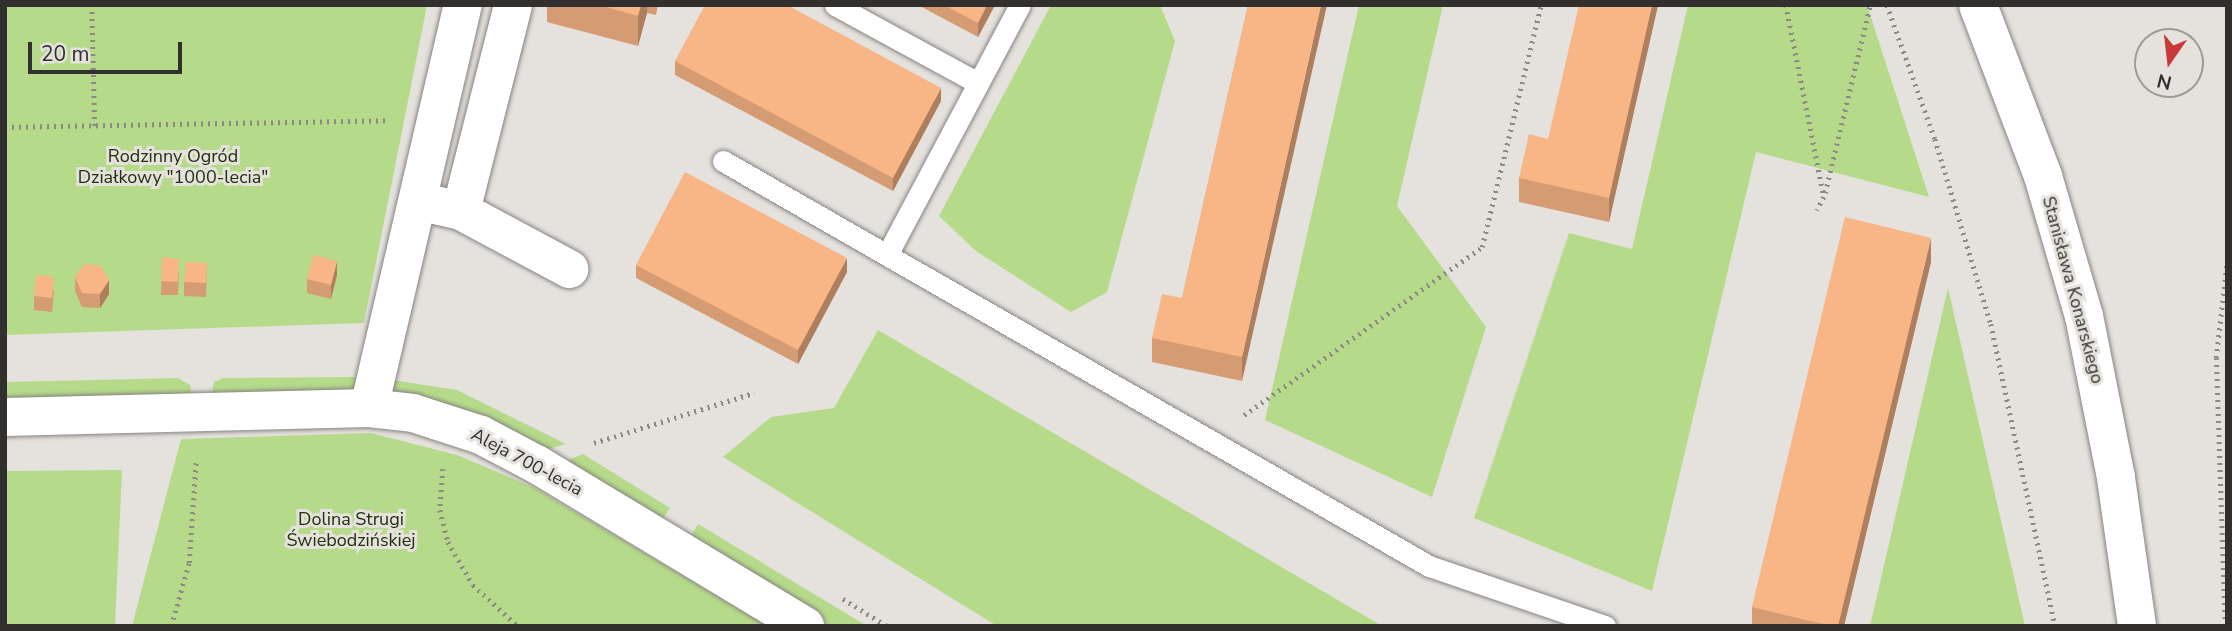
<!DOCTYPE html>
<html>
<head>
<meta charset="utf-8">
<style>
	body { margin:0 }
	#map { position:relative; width:2232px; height:631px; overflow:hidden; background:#e5e1dd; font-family:"Nunito Sans",sans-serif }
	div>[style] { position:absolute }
	.green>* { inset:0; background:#b5db8a }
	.path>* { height:4.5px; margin-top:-2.25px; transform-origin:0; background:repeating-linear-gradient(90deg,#8b8886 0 2px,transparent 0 7px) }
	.roads { filter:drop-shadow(0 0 2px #878380) drop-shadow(0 0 2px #878380) }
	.lane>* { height:21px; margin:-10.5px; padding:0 10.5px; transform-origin:10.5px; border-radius:10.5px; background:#fff }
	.street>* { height:38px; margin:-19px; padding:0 19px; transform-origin:19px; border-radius:19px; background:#fff }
	.secondary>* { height:38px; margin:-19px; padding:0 19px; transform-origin:19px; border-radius:19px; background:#fff }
	.wall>* { inset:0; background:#d59c73 }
	.shaded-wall>* { inset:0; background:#ae7f5e }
	.building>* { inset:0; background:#f8b586 }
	span { translate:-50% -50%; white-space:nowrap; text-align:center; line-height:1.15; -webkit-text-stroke:6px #e5e1dd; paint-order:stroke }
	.park-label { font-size:18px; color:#21310c }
	.street-label { font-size:18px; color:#32302f }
	.frame { position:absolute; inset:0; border:7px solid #32302f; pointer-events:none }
	.north { position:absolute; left:2134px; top:28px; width:70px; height:70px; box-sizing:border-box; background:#e5e1dd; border:2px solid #9d9a97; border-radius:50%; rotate:194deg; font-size:19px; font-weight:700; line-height:28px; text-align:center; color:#32302f }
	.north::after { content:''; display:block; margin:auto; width:24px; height:32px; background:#c8393a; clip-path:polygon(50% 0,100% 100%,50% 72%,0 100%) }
	.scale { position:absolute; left:28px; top:42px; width:154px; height:32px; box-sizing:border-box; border:4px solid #32302f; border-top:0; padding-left:9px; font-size:21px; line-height:24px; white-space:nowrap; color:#32302f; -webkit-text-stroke:5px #e5e1dd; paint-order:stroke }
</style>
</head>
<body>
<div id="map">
	<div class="green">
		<i style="clip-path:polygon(5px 5px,427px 5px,364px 323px,5px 335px)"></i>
		<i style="clip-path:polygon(1051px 5px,1160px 5px,1175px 41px,1107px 292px,1071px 312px,976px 251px,939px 216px)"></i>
		<i style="clip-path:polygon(1359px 5px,1443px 5px,1397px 206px,1486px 327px,1432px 497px,1265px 420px)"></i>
		<i style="clip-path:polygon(1688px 5px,1867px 5px,1929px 197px,1756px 152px,1652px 591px,1474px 518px,1569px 233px,1632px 249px)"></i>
		<i style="clip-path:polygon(1948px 288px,2025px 626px,1870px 626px)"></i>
		<i style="clip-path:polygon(878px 330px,1382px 626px,997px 626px,723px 457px,771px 417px,834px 408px)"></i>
		<i style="clip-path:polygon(368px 377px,361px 393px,210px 400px,214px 382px,223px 378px)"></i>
		<i style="clip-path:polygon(178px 378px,190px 385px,193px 402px,5px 406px,5px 382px)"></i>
		<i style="clip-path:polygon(385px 379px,457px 390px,566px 444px,534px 453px,399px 402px)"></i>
		<i style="clip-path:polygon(371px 433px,457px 455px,533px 487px,768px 626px,132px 626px,181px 439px)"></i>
		<i style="clip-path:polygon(583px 454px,670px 508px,657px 527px,563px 462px)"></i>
		<i style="clip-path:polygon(122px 470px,115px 626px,5px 626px,5px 471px)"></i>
		<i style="clip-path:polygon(698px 524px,867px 626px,824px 626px,687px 543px)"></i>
	</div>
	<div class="path">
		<i style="left:92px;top:5px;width:121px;rotate:88.6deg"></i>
		<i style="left:1786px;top:5px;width:196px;rotate:78.8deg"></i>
		<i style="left:1824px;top:197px;width:15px;rotate:118deg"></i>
		<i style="left:1887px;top:5px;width:142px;rotate:70.3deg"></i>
		<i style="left:1935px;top:139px;width:193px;rotate:73.2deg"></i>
		<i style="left:1991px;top:324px;width:309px;rotate:78deg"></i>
		<i style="left:5px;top:127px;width:384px;rotate:-1deg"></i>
		<i style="left:1825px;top:193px;width:193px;rotate:-76.5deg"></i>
		<i style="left:1244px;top:415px;width:291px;rotate:-35.2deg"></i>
		<i style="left:1482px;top:247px;width:249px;rotate:-76.3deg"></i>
		<i style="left:594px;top:443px;width:168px;rotate:-17.4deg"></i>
		<i style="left:443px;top:469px;width:41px;rotate:94.2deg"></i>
		<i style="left:440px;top:510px;width:33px;rotate:76deg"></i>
		<i style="left:448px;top:542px;width:50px;rotate:59.8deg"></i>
		<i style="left:473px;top:585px;width:61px;rotate:42.3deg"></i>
		<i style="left:843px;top:599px;width:52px;rotate:31.5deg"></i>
		<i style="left:171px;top:626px;width:66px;rotate:-74.1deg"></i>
		<i style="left:189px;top:563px;width:104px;rotate:-86.1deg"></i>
		<i style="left:2225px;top:626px;width:268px;rotate:-91.9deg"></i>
		<i style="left:2216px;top:358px;width:98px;rotate:-83.5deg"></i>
	</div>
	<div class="roads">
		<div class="lane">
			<i style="left:835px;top:5px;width:163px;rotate:28.6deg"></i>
			<i style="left:723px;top:161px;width:814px;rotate:29.84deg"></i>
			<i style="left:1429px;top:566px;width:186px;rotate:18.8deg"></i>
			<i style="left:888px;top:253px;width:281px;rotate:-62deg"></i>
		</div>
		<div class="street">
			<i style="left:435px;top:205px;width:27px;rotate:13deg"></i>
			<i style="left:461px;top:211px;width:123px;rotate:28.2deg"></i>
			<i style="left:461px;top:211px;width:212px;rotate:-75.8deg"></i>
			<i style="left:369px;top:408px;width:414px;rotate:-76.9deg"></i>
			<i style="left:5px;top:417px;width:364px;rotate:-1.4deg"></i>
			<i style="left:369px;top:408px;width:44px;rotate:6.5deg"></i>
			<i style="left:413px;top:413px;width:71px;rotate:17.9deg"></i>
			<i style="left:481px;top:435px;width:64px;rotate:27.8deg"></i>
			<i style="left:538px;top:465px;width:312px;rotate:31.1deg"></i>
		</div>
		<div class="secondary">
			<i style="left:1978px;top:5px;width:183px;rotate:69.2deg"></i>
			<i style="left:2043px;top:176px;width:146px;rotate:73.7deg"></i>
			<i style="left:2084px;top:316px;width:165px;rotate:78.8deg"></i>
			<i style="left:2116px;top:478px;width:149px;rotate:81.9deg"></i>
		</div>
	</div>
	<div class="wall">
		<i style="clip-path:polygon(547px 5px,658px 5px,656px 15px,647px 13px,638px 46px,547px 22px)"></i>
		<i style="clip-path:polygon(918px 5px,995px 5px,978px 37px)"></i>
		<i style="clip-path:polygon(1248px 5px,1242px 381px,1152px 362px,1152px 338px,1182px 298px)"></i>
		<i style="clip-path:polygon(1658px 5px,1609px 222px,1519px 202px,1519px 178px,1548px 139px)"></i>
		<i style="clip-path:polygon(675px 61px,941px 101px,893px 191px,675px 75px)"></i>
		<i style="clip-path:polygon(162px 257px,179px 273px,178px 295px,161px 295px)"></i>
		<i style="clip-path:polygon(1931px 262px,1844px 626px,1752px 626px,1752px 607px)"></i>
		<i style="clip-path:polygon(207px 263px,206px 297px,184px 296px,184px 282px)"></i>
		<i style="clip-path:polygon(636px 265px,847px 272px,798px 364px,636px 278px)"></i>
		<i style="clip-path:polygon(337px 275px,331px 299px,307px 293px,307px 279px)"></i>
		<i style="clip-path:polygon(75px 277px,109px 294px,100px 308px,82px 307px,75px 291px)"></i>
		<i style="clip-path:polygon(54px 290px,52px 312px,34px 310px,34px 296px)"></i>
	</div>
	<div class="shaded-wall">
		<i style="clip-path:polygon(641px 5px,647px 5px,647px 13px,638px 46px,638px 16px)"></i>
		<i style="clip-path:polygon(987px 5px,995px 5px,978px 37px,978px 23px)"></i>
		<i style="clip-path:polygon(1321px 5px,1327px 5px,1242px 381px,1242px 357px)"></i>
		<i style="clip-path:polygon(1652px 5px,1658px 5px,1609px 222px,1609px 198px)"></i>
		<i style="clip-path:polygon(941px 88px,941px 101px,893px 191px,893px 178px)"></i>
		<i style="clip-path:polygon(1931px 238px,1931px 262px,1844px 626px,1838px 626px)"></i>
		<i style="clip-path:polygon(847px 258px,847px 272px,798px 364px,798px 350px)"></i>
		<i style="clip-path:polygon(337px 261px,337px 275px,331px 299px,331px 285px)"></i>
		<i style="clip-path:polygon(109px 280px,109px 294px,100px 308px,100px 294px)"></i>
	</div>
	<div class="building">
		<i style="clip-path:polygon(599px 5px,641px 5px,638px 16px)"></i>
		<i style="clip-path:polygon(705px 5px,787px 5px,941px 88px,893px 178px,675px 61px)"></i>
		<i style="clip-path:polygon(944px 5px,987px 5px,978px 23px)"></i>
		<i style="clip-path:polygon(1248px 5px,1321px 5px,1242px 357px,1152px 338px,1162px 294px,1182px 298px)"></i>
		<i style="clip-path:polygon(1579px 5px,1652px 5px,1609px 198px,1519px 178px,1529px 134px,1548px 139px)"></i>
		<i style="clip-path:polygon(685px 172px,847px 258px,798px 350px,636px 265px)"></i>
		<i style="clip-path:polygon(1845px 217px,1931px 238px,1838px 626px,1831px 626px,1752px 607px)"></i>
		<i style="clip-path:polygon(313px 255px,337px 261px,331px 285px,307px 279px)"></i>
		<i style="clip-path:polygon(162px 257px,179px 259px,178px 282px,161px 281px)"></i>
		<i style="clip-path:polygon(186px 262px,207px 263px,206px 283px,184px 282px)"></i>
		<i style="clip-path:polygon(84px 264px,101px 266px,109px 280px,100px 294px,82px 293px,75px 277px)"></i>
		<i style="clip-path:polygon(36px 275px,54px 277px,52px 298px,34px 296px)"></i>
	</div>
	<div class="park-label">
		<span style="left:173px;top:167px">Rodzinny Ogród<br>Działkowy "1000-lecia"</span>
		<span style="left:351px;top:530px">Dolina Strugi<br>Świebodzińskiej</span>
	</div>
	<div class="street-label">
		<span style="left:2073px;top:290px;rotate:75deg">Stanisława Konarskiego</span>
		<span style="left:527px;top:462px;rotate:28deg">Aleja 700-lecia</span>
	</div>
	<div class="frame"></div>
	<div class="north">N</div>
	<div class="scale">20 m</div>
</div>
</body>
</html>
